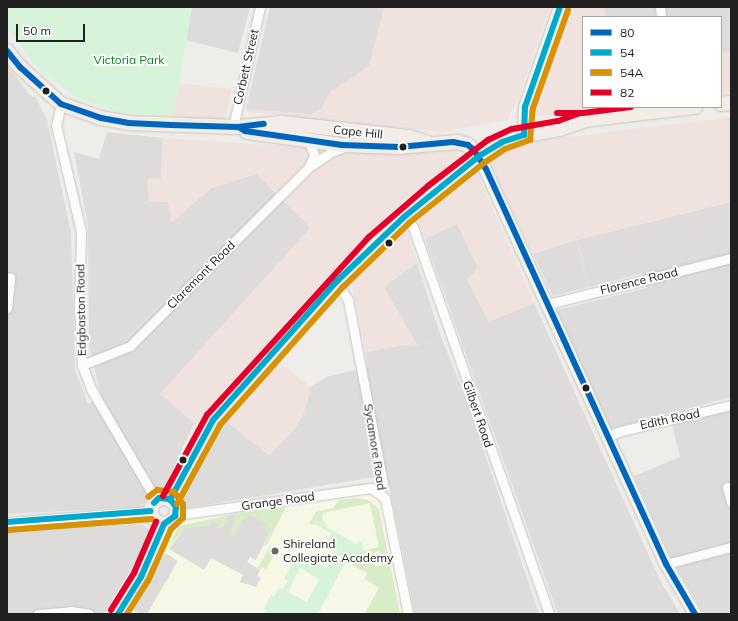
<!DOCTYPE html>
<html>
<head>
<meta charset="utf-8">
<style>
	body { margin:0 }
	#map { position:relative; width:738px; height:621px; overflow:hidden; background:#efede9; font-family:Mulish,sans-serif }
	div>[style] { position:absolute }
	.residential>* { inset:0; background:#dedcda }
	.commercial>* { inset:0; background:#f0e2df }
	.education>* { inset:0; background:#f6f7e5 }
	.religious>* { inset:0; background:#dddcda }
	.grass>* { inset:0; background:#d8ecc7 }
	.park>* { inset:0; background:#d7f4da }
	.roads { filter:drop-shadow(0 0 1px #c7c6c5) drop-shadow(0 0 1px #c7c6c5) }
	.street>* { height:9px; margin:-4.5px; padding:0 4.5px; transform-origin:4.5px; border-radius:4.5px; background:#fdfcfc }
	.secondary>* { height:12px; margin:-6px; padding:0 6px; transform-origin:6px; border-radius:6px; background:#f3f4ec }
	.primary>* { height:14px; margin:-7px; padding:0 7px; transform-origin:7px; border-radius:7px; background:#f2ede6 }
	.primary>.ring { margin:-7px; padding:0; box-sizing:content-box; background:none; border:14px solid #f2ede6; border-radius:50% }
	.bus-1>* { height:6px; margin:-3px; padding:0 3px; transform-origin:3px; border-radius:3px; background:#0065bd }
	.bus-2>* { height:6px; margin:-3px; padding:0 3px; transform-origin:3px; border-radius:3px; background:#00a9ce }
	.bus-3>* { height:6px; margin:-3px; padding:0 3px; transform-origin:3px; border-radius:3px; background:#d79205 }
	.bus-4>* { height:6px; margin:-3px; padding:0 3px; transform-origin:3px; border-radius:3px; background:#e4002b }
	.dots>* { width:11px; height:11px; translate:-50% -50%; box-sizing:border-box; border:2px solid #fff; border-radius:50% }
	span { translate:-50% -50%; white-space:nowrap; text-align:center; line-height:1.15; -webkit-text-stroke:3.5px #fff; paint-order:stroke }
	.park-label { font-size:12px; color:#0a821e }
	.street-label { font-size:12px; color:#202020 }
	.poi-label { font-size:12px; color:#202020 }
	.left { translate:0 -50%; text-align:left }
	.frame { position:absolute; inset:0; border:8px solid #202020; pointer-events:none }
	.legend { position:absolute; left:582px; top:16px; width:140px; height:92px; box-sizing:border-box; background:#fff; border:1px solid #a6a6a6; margin:0; padding:5px 7px; list-style:none; font-size:12px; color:#202020 }
	.legend li { display:flex; align-items:center; gap:8px; height:20px }
	.legend b { width:20px; border:1px solid #a6a6a6 }
	.scale { position:absolute; left:16px; top:24px; width:69px; height:18px; box-sizing:border-box; border:2px solid #202020; border-top:0; padding-left:5px; font-size:12px; line-height:14px; white-space:nowrap; color:#202020; -webkit-text-stroke:3px #fff; paint-order:stroke }
</style>
</head>
<body>
<div id="map">
	<div class="residential">
		<i style="clip-path:polygon(192px 7px,250px 7px,238px 53px,186px 40px)"></i>
		<i style="clip-path:polygon(598px 7px,731px 7px,731px 52px,721px 53px,721px 17px,605px 17px,604px 8px)"></i>
		<i style="clip-path:polygon(7px 65px,30px 95px,36px 98px,47px 120px,71px 233px,75px 370px,88px 404px,101px 396px,89px 346px,88px 226px,74px 152px,99px 159px,107px 132px,163px 138px,161px 178px,149px 201px,168px 202px,202px 196px,211px 188px,257px 174px,311px 228px,161px 393px,194px 423px,165px 487px,158px 490px,139px 507px,7px 514px)"></i>
		<i style="clip-path:polygon(731px 202px,731px 397px,610px 429px,554px 311px,647px 288px,643px 273px,588px 287px,577px 240px)"></i>
		<i style="clip-path:polygon(467px 280px,489px 321px,534px 303px,659px 578px,680px 614px,558px 614px,442px 287px)"></i>
		<i style="clip-path:polygon(441px 337px,467px 401px,539px 614px,415px 614px,387px 475px,187px 508px,182px 500px,223px 419px,269px 455px,295px 428px,304px 413px,311px 387px,326px 377px,368px 367px,366px 352px,403px 345px,418px 346px)"></i>
		<i style="clip-path:polygon(731px 409px,731px 614px,704px 614px,671px 557px,634px 476px,680px 457px,672px 424px)"></i>
		<i style="clip-path:polygon(142px 524px,151px 531px,150px 538px,104px 614px,7px 614px,7px 529px)"></i>
	</div>
	<div class="commercial">
		<i style="clip-path:polygon(270px 7px,550px 7px,519px 96px,507px 120px,442px 132px,246px 112px)"></i>
		<i style="clip-path:polygon(568px 7px,604px 8px,605px 17px,583px 17px,583px 107px,619px 107px,537px 116px,534px 112px,534px 103px)"></i>
		<i style="clip-path:polygon(731px 52px,731px 94px,721px 95px,721px 53px)"></i>
		<i style="clip-path:polygon(179px 83px,232px 89px,225px 121px,173px 117px)"></i>
		<i style="clip-path:polygon(731px 117px,731px 202px,578px 240px,588px 287px,553px 296px,487px 158px,491px 153px,519px 143px)"></i>
		<i style="clip-path:polygon(163px 138px,364px 151px,452px 150px,459px 154px,457px 164px,408px 202px,357px 247px,285px 323px,297px 341px,279px 363px,311px 387px,304px 413px,295px 428px,269px 455px,223px 419px,214px 408px,199px 424px,194px 423px,160px 394px,311px 227px,257px 174px,211px 188px,171px 223px,168px 202px,149px 201px,147px 179px,161px 178px)"></i>
		<i style="clip-path:polygon(473px 170px,476px 171px,534px 303px,489px 322px,467px 280px,478px 267px,457px 224px,425px 239px,417px 221px)"></i>
		<i style="clip-path:polygon(405px 226px,441px 337px,418px 346px,403px 345px,366px 352px,351px 281px,358px 270px)"></i>
	</div>
	<div class="education">
		<i style="clip-path:polygon(379px 492px,408px 614px,118px 614px,174px 518px,294px 498px)"></i>
	</div>
	<div class="religious">
		<i style="clip-path:polygon(270px 7px,384px 7px,369px 66px,330px 92px,321px 109px,311px 114px,246px 109px)"></i>
		<i style="clip-path:polygon(457px 224px,478px 268px,467px 280px,442px 287px,425px 239px)"></i>
		<i style="clip-path:polygon(577px 240px,588px 287px,553px 296px,533px 254px)"></i>
		<i style="clip-path:polygon(417px 263px,441px 337px,418px 346px,384px 287px)"></i>
		<i style="clip-path:polygon(235px 514px,232px 537px,243px 518px,249px 514px,267px 523px,270px 532px,256px 560px,250px 557px,247px 562px,260px 570px,257px 576px,261px 578px,256px 587px,240px 582px,243px 575px,211px 558px,204px 570px,169px 549px,185px 528px,208px 525px,212px 520px,219px 524px,226px 518px,225px 516px)"></i>
		<i style="clip-path:polygon(165px 553px,178px 561px,147px 614px,139px 614px,133px 610px)"></i>
	</div>
	<div class="grass">
		<i style="clip-path:polygon(355px 498px,368px 500px,379px 509px,400px 614px,365px 614px,379px 587px,364px 579px,367px 573px,352px 565px,360px 557px,373px 554px,375px 566px,384px 565px,380px 551px,359px 555px,350px 564px,348px 563px,353px 554px,379px 547px,370px 503px,322px 513px,323px 522px,310px 522px,316px 512px,333px 508px,339px 500px)"></i>
		<i style="clip-path:polygon(286px 507px,266px 546px,264px 545px,270px 533px,264px 529px,267px 523px,249px 514px,246px 520px,243px 519px,232px 538px,231px 535px,235px 514px)"></i>
		<i style="clip-path:polygon(225px 516px,227px 521px,224px 527px,216px 529px,219px 524px,212px 520px,208px 525px,185px 528px,167px 549px,179px 526px)"></i>
		<i style="clip-path:polygon(270px 546px,277px 550px,266px 569px,262px 567px,260px 570px,258px 568px)"></i>
	</div>
	<div class="park">
		<i style="clip-path:polygon(7px 7px,192px 7px,173px 117px,119px 112px,77px 98px,38px 69px,7px 28px)"></i>
		<i style="clip-path:polygon(evenodd,325px 521px,327px 527px,332px 530px,356px 544px,359px 541px,362px 543px,364px 552px,353px 554px,344px 565px,318px 614px,264px 614px,266px 610px,264px 608px,271px 595px,274px 597px,279px 588px,283px 589px,288px 581px,284px 578px,296px 557px,311px 565px,313px 561px,326px 568px,335px 552px,328px 548px,330px 544px,327px 542px,331px 533px,316px 525px,309px 524px,310px 522px,325px 521px,300px 568px,319px 579px,307px 602px,288px 592px,300px 568px)"></i>
	</div>
	<div class="roads">
		<div class="street">
			<i style="left:660px;top:7px;width:10px;rotate:84deg"></i>
			<i style="left:61px;top:104px;width:22px;rotate:103deg"></i>
			<i style="left:56px;top:125px;width:110px;rotate:76.8deg"></i>
			<i style="left:81px;top:232px;width:75px;rotate:91.5deg"></i>
			<i style="left:79px;top:307px;width:58px;rotate:87deg"></i>
			<i style="left:82px;top:365px;width:26px;rotate:69deg"></i>
			<i style="left:91px;top:389px;width:129px;rotate:59.6deg"></i>
			<i style="left:233px;top:127px;width:123px;rotate:-77.3deg"></i>
			<i style="left:308px;top:139px;width:17px;rotate:69deg"></i>
			<i style="left:314px;top:155px;width:13px;rotate:113deg"></i>
			<i style="left:404px;top:217px;width:13px;rotate:48deg"></i>
			<i style="left:413px;top:227px;width:410px;rotate:70.6deg"></i>
			<i style="left:336px;top:282px;width:22px;rotate:56deg"></i>
			<i style="left:348px;top:300px;width:186px;rotate:79.2deg"></i>
			<i style="left:383px;top:483px;width:10px;rotate:114deg"></i>
			<i style="left:548px;top:304px;width:189px;rotate:-14.1deg"></i>
			<i style="left:7px;top:308px;width:31px;rotate:-84deg"></i>
			<i style="left:82px;top:365px;width:52px;rotate:-21.6deg"></i>
			<i style="left:130px;top:346px;width:253px;rotate:-45deg"></i>
			<i style="left:309px;top:167px;width:27px;rotate:-34deg"></i>
			<i style="left:331px;top:152px;width:15px;rotate:-20deg"></i>
			<i style="left:609px;top:436px;width:13px;rotate:-23deg"></i>
			<i style="left:621px;top:431px;width:113px;rotate:-13.3deg"></i>
			<i style="left:727px;top:487px;width:16px;rotate:75deg"></i>
			<i style="left:176px;top:515px;width:197px;rotate:-7.9deg"></i>
			<i style="left:371px;top:488px;width:17px;rotate:36deg"></i>
			<i style="left:385px;top:498px;width:118px;rotate:78.8deg"></i>
			<i style="left:7px;top:522px;width:144px;rotate:-4.4deg"></i>
			<i style="left:666px;top:564px;width:67px;rotate:-14.7deg"></i>
			<i style="left:38px;top:614px;width:33px;rotate:-5deg"></i>
			<i style="left:71px;top:611px;width:18px;rotate:9deg"></i>
		</div>
		<div class="secondary">
			<i style="left:524px;top:135px;width:28px;rotate:-88deg"></i>
			<i style="left:525px;top:107px;width:106px;rotate:-70.7deg"></i>
			<i style="left:479px;top:156px;width:449px;rotate:65.4deg"></i>
			<i style="left:666px;top:564px;width:58px;rotate:59.9deg"></i>
		</div>
		<div class="primary">
			<i style="left:7px;top:51px;width:21px;rotate:51deg"></i>
			<i style="left:20px;top:67px;width:55px;rotate:42.1deg"></i>
			<i style="left:61px;top:104px;width:42px;rotate:19.3deg"></i>
			<i style="left:101px;top:118px;width:27px;rotate:10deg"></i>
			<i style="left:128px;top:123px;width:110px;rotate:2.1deg"></i>
			<i style="left:238px;top:127px;width:44px;rotate:-5.2deg"></i>
			<i style="left:282px;top:123px;width:128px;rotate:6.3deg"></i>
			<i style="left:409px;top:137px;width:23px;rotate:18deg"></i>
			<i style="left:721px;top:104px;width:10px;rotate:-6deg"></i>
			<i style="left:575px;top:121px;width:121px;rotate:-6.7deg"></i>
			<i style="left:247px;top:132px;width:96px;rotate:7.8deg"></i>
			<i style="left:342px;top:145px;width:57px;rotate:2deg"></i>
			<i style="left:399px;top:147px;width:59px;rotate:-4.8deg"></i>
			<i style="left:458px;top:142px;width:10px;rotate:17deg"></i>
			<i style="left:468px;top:145px;width:16px;rotate:45deg"></i>
			<i class="ring" style="left:151px;top:498px;width:12px;height:12px"></i>
			<i style="left:170px;top:500px;width:91px;rotate:-61.7deg"></i>
			<i style="left:213px;top:420px;width:185px;rotate:-48.3deg"></i>
			<i style="left:336px;top:282px;width:54px;rotate:-45.7deg"></i>
			<i style="left:374px;top:243px;width:78px;rotate:-40.8deg"></i>
			<i style="left:433px;top:192px;width:74px;rotate:-37.3deg"></i>
			<i style="left:492px;top:147px;width:24px;rotate:-24deg"></i>
			<i style="left:514px;top:137px;width:47px;rotate:-9.9deg"></i>
			<i style="left:560px;top:129px;width:24px;rotate:-19deg"></i>
			<i style="left:118px;top:614px;width:44px;rotate:-58.1deg"></i>
			<i style="left:141px;top:577px;width:43px;rotate:-64deg"></i>
			<i style="left:160px;top:538px;width:15px;rotate:-74deg"></i>
		</div>
	</div>
	<div class="bus-1">
		<i style="left:7px;top:51px;width:21px;rotate:51deg"></i>
		<i style="left:20px;top:67px;width:55px;rotate:42.1deg"></i>
		<i style="left:61px;top:104px;width:42px;rotate:19.3deg"></i>
		<i style="left:101px;top:118px;width:27px;rotate:10deg"></i>
		<i style="left:128px;top:123px;width:43px;rotate:2.7deg"></i>
		<i style="left:171px;top:125px;width:67px;rotate:1.7deg"></i>
		<i style="left:238px;top:127px;width:26px;rotate:-7deg"></i>
		<i style="left:238px;top:127px;width:8px;rotate:30deg"></i>
		<i style="left:245px;top:131px;width:98px;rotate:8.2deg"></i>
		<i style="left:342px;top:145px;width:57px;rotate:2deg"></i>
		<i style="left:399px;top:147px;width:54px;rotate:-5.3deg"></i>
		<i style="left:453px;top:142px;width:15px;rotate:11deg"></i>
		<i style="left:468px;top:145px;width:8px;rotate:40deg"></i>
		<i style="left:474px;top:150px;width:22px;rotate:58deg"></i>
		<i style="left:486px;top:169px;width:434px;rotate:65.5deg"></i>
		<i style="left:666px;top:564px;width:58px;rotate:59.9deg"></i>
	</div>
	<div class="bus-2">
		<i style="left:170px;top:500px;width:91px;rotate:-61.7deg"></i>
		<i style="left:213px;top:420px;width:185px;rotate:-48.3deg"></i>
		<i style="left:336px;top:282px;width:94px;rotate:-43.7deg"></i>
		<i style="left:404px;top:217px;width:97px;rotate:-39.1deg"></i>
		<i style="left:479px;top:156px;width:27px;rotate:-31deg"></i>
		<i style="left:502px;top:142px;width:23px;rotate:-18deg"></i>
		<i style="left:524px;top:135px;width:28px;rotate:-88deg"></i>
		<i style="left:525px;top:107px;width:106px;rotate:-70.7deg"></i>
		<i style="left:7px;top:522px;width:144px;rotate:-4.4deg"></i>
		<i style="left:118px;top:614px;width:44px;rotate:-58.1deg"></i>
		<i style="left:141px;top:577px;width:58px;rotate:-66.5deg"></i>
		<i style="left:164px;top:524px;width:14px;rotate:-36deg"></i>
		<i style="left:175px;top:516px;width:9px;rotate:-84deg"></i>
		<i style="left:176px;top:507px;width:10px;rotate:-127deg"></i>
		<i style="left:170px;top:499px;width:11px;rotate:-175deg"></i>
		<i style="left:159px;top:498px;width:7px;rotate:135deg"></i>
	</div>
	<div class="bus-3">
		<i style="left:177px;top:504px;width:90px;rotate:-61.4deg"></i>
		<i style="left:220px;top:425px;width:183px;rotate:-48.3deg"></i>
		<i style="left:342px;top:288px;width:93px;rotate:-44.1deg"></i>
		<i style="left:409px;top:223px;width:96px;rotate:-38.7deg"></i>
		<i style="left:484px;top:163px;width:25px;rotate:-34deg"></i>
		<i style="left:505px;top:149px;width:27px;rotate:-20deg"></i>
		<i style="left:530px;top:140px;width:32px;rotate:-85deg"></i>
		<i style="left:533px;top:108px;width:104px;rotate:-70.3deg"></i>
		<i style="left:8px;top:530px;width:144px;rotate:-4.4deg"></i>
		<i style="left:127px;top:614px;width:39px;rotate:-58deg"></i>
		<i style="left:148px;top:581px;width:57px;rotate:-66.1deg"></i>
		<i style="left:171px;top:529px;width:16px;rotate:-43deg"></i>
		<i style="left:183px;top:518px;width:14px;rotate:-90deg"></i>
		<i style="left:183px;top:504px;width:15px;rotate:-127deg"></i>
		<i style="left:174px;top:492px;width:17px;rotate:-173deg"></i>
		<i style="left:157px;top:490px;width:11px;rotate:142deg"></i>
	</div>
	<div class="bus-4">
		<i style="left:557px;top:113px;width:26px"></i>
		<i style="left:583px;top:113px;width:48px;rotate:-7.1deg"></i>
		<i style="left:163px;top:496px;width:92px;rotate:-61.5deg"></i>
		<i style="left:207px;top:415px;width:241px;rotate:-47.7deg"></i>
		<i style="left:369px;top:237px;width:78px;rotate:-40.8deg"></i>
		<i style="left:428px;top:186px;width:76px;rotate:-37.5deg"></i>
		<i style="left:488px;top:140px;width:26px;rotate:-25deg"></i>
		<i style="left:512px;top:129px;width:47px;rotate:-9.9deg"></i>
		<i style="left:558px;top:121px;width:23px;rotate:-20deg"></i>
		<i style="left:111px;top:610px;width:44px;rotate:-58.1deg"></i>
		<i style="left:134px;top:573px;width:56px;rotate:-66.7deg"></i>
	</div>
	<div class="dots">
		<i style="left:46px;top:91px;background:#202020"></i>
		<i style="left:403px;top:147px;background:#202020"></i>
		<i style="left:389px;top:243px;background:#202020"></i>
		<i style="left:586px;top:388px;background:#202020"></i>
		<i style="left:183px;top:460px;background:#202020"></i>
		<i style="left:275px;top:551px;background:#686866"></i>
	</div>
	<div class="park-label">
		<span style="left:129px;top:60px">Victoria Park</span>
	</div>
	<div class="street-label">
		<span style="left:246px;top:67px;rotate:-77deg">Corbett Street</span>
		<span style="left:358px;top:132px;rotate:6deg">Cape Hill</span>
		<span style="left:201px;top:275px;rotate:-45deg">Claremont Road</span>
		<span style="left:639px;top:281px;rotate:-14deg">Florence Road</span>
		<span style="left:81px;top:310px;rotate:-91deg">Edgbaston Road</span>
		<span style="left:478px;top:414px;rotate:71deg">Gilbert Road</span>
		<span style="left:670px;top:419px;rotate:-12deg">Edith Road</span>
		<span style="left:375px;top:447px;rotate:81deg">Sycamore Road</span>
		<span style="left:278px;top:501px;rotate:-8deg">Grange Road</span>
	</div>
	<div class="poi-label">
		<span class="left" style="left:283px;top:551px">Shireland<br>Collegiate Academy</span>
	</div>
	<div class="frame"></div>
	<ul class="legend">
	<li><b style="height:5px;background:#0065bd"></b>80</li>
	<li><b style="height:5px;background:#00a9ce"></b>54</li>
	<li><b style="height:5px;background:#d79205"></b>54A</li>
	<li><b style="height:5px;background:#e4002b"></b>82</li>
	</ul>
	<div class="scale">50 m</div>
</div>
</body>
</html>
